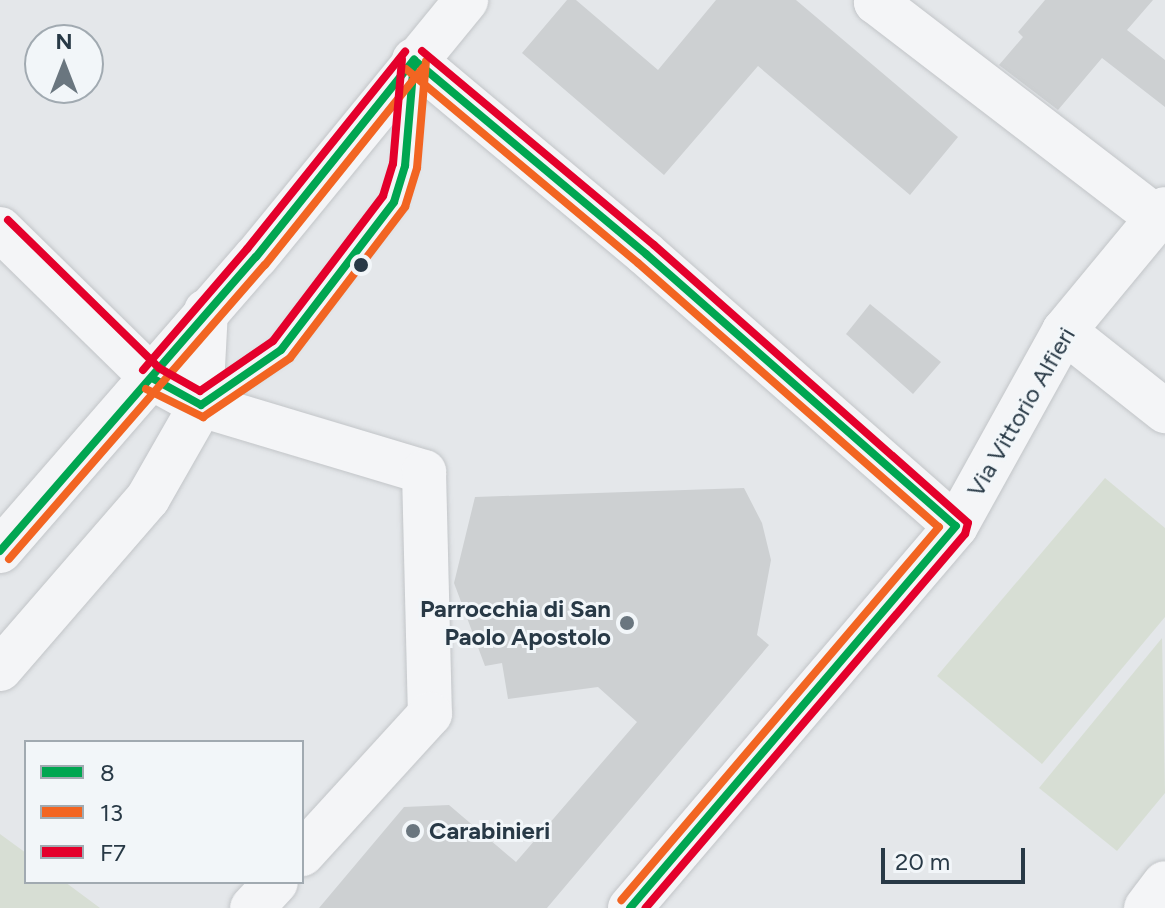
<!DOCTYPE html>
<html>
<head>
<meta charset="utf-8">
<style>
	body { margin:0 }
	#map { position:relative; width:1165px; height:908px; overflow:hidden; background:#e4e7ea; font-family:Figtree,sans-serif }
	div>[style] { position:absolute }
	.green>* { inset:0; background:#d7ded4 }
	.building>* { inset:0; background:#cdd0d2 }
	.roads { filter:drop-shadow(0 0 2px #c2c5c8) drop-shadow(0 0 2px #c2c5c8) }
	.lane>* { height:24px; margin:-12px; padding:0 12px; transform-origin:12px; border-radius:12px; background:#f4f5f7 }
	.street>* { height:44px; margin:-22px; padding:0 22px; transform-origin:22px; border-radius:22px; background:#f4f5f7 }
	.bus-1>* { height:8px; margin:-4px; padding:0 4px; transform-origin:4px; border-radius:4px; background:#00a651 }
	.bus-2>* { height:8px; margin:-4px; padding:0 4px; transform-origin:4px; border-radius:4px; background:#f26522 }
	.bus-3>* { height:8px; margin:-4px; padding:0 4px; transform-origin:4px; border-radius:4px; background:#e4002b }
	.dots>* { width:22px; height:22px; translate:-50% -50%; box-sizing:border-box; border:4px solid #f2f6f9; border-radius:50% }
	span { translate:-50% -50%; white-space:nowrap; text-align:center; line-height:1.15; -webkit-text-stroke:6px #f2f6f9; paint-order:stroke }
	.street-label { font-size:24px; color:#283946 }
	.poi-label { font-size:24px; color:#283946; font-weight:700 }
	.right { translate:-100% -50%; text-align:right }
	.left { translate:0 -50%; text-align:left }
	.legend { position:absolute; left:24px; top:740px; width:280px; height:144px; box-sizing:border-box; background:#f2f6f9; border:2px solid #a1aab1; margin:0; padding:10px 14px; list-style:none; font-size:24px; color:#283946 }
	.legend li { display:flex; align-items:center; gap:16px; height:40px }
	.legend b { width:40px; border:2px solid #a1aab1 }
	.north { position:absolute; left:24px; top:24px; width:80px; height:80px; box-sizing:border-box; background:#f2f6f9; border:2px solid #a1aab1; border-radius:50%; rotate:0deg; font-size:22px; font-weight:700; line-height:32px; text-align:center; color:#283946 }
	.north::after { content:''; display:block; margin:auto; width:28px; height:36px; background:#6a767f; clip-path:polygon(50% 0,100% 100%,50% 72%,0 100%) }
	.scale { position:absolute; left:881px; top:848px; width:144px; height:36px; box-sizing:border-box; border:4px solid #283946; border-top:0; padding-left:10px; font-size:24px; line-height:28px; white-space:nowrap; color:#283946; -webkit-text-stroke:6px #f2f6f9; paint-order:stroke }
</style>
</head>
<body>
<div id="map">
	<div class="green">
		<i style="clip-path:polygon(1105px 478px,1165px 528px,1165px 617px,1042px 764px,937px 676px)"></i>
		<i style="clip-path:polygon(1162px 638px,1165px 793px,1117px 851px,1039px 788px)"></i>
		<i style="clip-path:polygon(0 834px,26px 853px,26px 882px,65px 882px,100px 908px,0 908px)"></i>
	</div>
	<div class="building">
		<i style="clip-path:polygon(567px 0,576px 0,658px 70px,716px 0,796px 0,958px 137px,910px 195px,758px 66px,664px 175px,522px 53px)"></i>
		<i style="clip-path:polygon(1045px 0,1153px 0,1127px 30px,1165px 60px,1165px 107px,1102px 58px,1058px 110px,999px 65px,1023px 37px,1018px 32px)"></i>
		<i style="clip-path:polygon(870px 304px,941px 362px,913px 394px,846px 334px)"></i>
		<i style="clip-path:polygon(744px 488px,762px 523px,771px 560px,757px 635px,769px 645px,547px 908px,319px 908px,404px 807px,449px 805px,516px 862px,637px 722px,598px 687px,508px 699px,502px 663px,485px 666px,454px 583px,475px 497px)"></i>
	</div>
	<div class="roads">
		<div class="lane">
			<i style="left:201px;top:405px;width:97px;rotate:-34.5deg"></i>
			<i style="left:281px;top:350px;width:186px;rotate:-52.6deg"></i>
			<i style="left:394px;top:202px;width:38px;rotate:-73deg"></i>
			<i style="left:405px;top:166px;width:96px;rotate:-85.2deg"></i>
		</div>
		<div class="street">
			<i style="left:878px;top:0;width:3px;rotate:135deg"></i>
			<i style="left:876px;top:2px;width:355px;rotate:37.5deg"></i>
			<i style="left:414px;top:60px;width:302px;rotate:39.9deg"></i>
			<i style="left:646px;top:254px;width:412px;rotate:41.3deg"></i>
			<i style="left:0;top:229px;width:213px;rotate:44.4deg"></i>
			<i style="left:152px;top:378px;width:56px;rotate:28.9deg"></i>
			<i style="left:201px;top:405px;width:233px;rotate:16.7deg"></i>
			<i style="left:424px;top:472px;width:242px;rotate:88.6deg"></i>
			<i style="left:430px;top:714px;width:190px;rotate:132.4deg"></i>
			<i style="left:1064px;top:331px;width:129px;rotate:38.4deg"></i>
			<i style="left:0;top:551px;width:390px;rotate:-49deg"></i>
			<i style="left:256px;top:257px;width:332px;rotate:-50.7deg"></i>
			<i style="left:0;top:669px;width:226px;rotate:-49.1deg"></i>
			<i style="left:148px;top:498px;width:107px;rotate:-60.3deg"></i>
			<i style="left:201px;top:405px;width:94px;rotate:-87deg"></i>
			<i style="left:252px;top:908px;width:35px;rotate:-47deg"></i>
			<i style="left:630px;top:908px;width:502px;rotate:-49.52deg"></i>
			<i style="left:956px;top:526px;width:223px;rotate:-61deg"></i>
			<i style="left:1064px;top:331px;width:158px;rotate:-50.4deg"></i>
			<i style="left:1146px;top:908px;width:31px;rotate:-53deg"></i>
		</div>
	</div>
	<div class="bus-1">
		<i style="left:414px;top:60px;width:302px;rotate:39.9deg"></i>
		<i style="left:646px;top:254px;width:412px;rotate:41.3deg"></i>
		<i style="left:956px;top:526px;width:502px;rotate:130.48deg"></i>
		<i style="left:152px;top:378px;width:56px;rotate:28.9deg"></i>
		<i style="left:201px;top:405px;width:97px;rotate:-34.5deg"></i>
		<i style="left:281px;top:350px;width:186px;rotate:-52.6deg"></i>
		<i style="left:394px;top:202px;width:38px;rotate:-73deg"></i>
		<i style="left:405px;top:166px;width:106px;rotate:-85.1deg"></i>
		<i style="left:0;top:551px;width:390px;rotate:-49deg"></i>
		<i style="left:256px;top:257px;width:253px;rotate:-51.3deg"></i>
	</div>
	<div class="bus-2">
		<i style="left:406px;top:69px;width:302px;rotate:39.9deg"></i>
		<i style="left:638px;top:263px;width:400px;rotate:41.3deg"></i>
		<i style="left:939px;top:527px;width:490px;rotate:130.4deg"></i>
		<i style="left:146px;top:389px;width:64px;rotate:26.2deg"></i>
		<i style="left:203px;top:417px;width:105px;rotate:-34.1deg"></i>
		<i style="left:290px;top:358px;width:190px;rotate:-52.7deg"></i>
		<i style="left:405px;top:207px;width:41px;rotate:-72.9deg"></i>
		<i style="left:417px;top:168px;width:107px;rotate:-85.2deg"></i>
		<i style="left:9px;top:559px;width:390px;rotate:-49deg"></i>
		<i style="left:265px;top:265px;width:253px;rotate:-51.3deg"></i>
	</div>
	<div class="bus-3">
		<i style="left:422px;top:51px;width:302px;rotate:39.9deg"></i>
		<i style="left:654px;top:245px;width:419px;rotate:41.5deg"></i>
		<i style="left:968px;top:523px;width:11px;rotate:105deg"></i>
		<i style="left:965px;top:534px;width:492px;rotate:130.5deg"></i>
		<i style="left:8px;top:220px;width:211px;rotate:44.4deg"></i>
		<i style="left:159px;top:368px;width:47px;rotate:29.3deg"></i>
		<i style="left:200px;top:391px;width:88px;rotate:-34.4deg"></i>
		<i style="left:273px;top:341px;width:182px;rotate:-52.8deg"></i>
		<i style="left:383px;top:196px;width:34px;rotate:-73deg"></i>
		<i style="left:393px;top:164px;width:105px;rotate:-85.1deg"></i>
		<i style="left:143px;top:370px;width:160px;rotate:-49.3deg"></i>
		<i style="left:247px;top:249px;width:253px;rotate:-51.3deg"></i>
	</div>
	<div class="dots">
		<i style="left:361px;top:265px;background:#283946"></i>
		<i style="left:627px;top:623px;background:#6a767f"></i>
		<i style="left:413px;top:831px;background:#6a767f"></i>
	</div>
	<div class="street-label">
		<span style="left:1021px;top:412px;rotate:-60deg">Via Vittorio Alfieri</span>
	</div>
	<div class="poi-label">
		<span class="right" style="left:611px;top:623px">Parrocchia di San<br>Paolo Apostolo</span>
		<span class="left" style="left:429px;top:831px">Carabinieri</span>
	</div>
	<ul class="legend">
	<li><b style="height:10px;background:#00a651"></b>8</li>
	<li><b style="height:10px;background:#f26522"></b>13</li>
	<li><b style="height:10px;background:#e4002b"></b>F7</li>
	</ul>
	<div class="north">N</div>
	<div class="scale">20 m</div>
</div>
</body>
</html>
